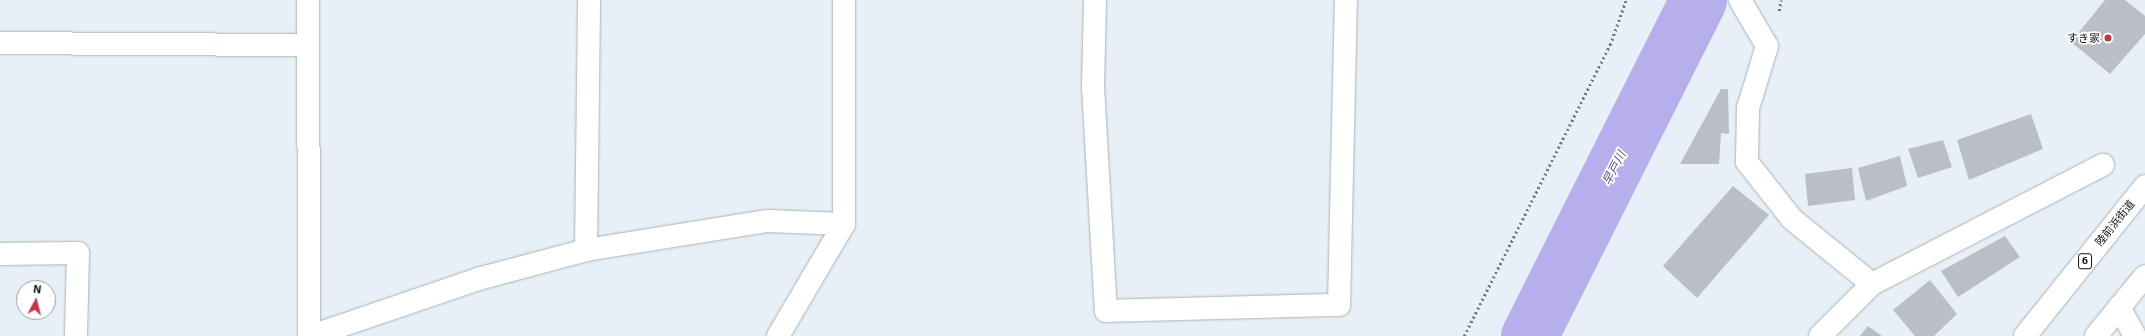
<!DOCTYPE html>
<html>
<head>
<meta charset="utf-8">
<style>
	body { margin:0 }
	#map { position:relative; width:2145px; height:336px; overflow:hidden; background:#e6f0f6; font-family:"Exo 2","Noto Sans JP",sans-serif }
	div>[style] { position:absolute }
	.river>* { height:57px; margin:-28.5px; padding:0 28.5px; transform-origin:28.5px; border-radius:28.5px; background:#b7aeec }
	.building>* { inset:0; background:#b9bec7 }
	.path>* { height:2.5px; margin-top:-1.25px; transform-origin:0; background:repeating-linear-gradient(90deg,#70767a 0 2px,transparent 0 5px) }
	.roads { filter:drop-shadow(0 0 1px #aab4b9) drop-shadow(0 0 1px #aab4b9) }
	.minor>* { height:22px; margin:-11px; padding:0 11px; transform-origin:11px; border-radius:11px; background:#fff }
	.highway>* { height:22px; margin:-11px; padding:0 11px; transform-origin:11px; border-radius:11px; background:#fff }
	.dots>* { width:11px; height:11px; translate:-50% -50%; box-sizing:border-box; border:2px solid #fff; border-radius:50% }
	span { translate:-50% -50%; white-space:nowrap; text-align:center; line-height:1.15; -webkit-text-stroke:3.5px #fff; paint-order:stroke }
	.shield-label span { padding:1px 3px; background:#fff; border:1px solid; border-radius:3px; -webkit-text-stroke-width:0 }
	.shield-label { font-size:10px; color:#0b0e10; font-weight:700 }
	.poi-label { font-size:11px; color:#0b0e10 }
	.right { translate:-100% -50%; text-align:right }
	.street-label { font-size:11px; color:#0b0e10 }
	.water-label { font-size:12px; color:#594994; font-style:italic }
	.north { position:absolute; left:16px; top:280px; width:40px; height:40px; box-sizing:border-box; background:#fff; border:1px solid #9d9f9f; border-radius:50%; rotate:7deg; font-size:11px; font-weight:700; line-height:16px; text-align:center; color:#0b0e10 }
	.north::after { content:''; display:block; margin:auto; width:14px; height:18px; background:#c73743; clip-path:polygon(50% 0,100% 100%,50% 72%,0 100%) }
</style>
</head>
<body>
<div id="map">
	<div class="river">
		<i style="left:1529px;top:336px;width:376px;rotate:-63.3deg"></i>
	</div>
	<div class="building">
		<i style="clip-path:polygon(2105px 0,2125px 0,2145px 16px,2145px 34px,2110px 74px,2071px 42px)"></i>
		<i style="clip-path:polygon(1721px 89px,1728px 89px,1729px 134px,1721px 133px,1719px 164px,1680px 164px)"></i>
		<i style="clip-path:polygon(2031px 114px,2043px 149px,1969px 180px,1957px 140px)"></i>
		<i style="clip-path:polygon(1943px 140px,1952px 167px,1918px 178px,1908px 149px)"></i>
		<i style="clip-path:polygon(1900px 156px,1907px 186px,1866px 201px,1858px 168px)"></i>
		<i style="clip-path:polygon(1852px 168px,1855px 200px,1808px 206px,1805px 174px)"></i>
		<i style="clip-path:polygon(1733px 186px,1769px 215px,1697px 298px,1663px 266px)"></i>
		<i style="clip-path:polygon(2005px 236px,2020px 257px,1958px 297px,1941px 271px)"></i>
		<i style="clip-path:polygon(1930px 280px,1957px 314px,1934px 336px,1915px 336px,1893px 310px)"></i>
		<i style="clip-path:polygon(1868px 326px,1882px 336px,1860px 336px)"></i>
	</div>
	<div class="path">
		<i style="left:1779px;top:11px;width:11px;rotate:-80deg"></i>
		<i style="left:1464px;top:336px;width:326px;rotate:-63.4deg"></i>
		<i style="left:1610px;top:45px;width:48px;rotate:-70.4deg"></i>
	</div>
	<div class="roads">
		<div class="minor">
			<i style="left:308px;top:0;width:336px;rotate:89.8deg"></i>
			<i style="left:1095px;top:0;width:87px;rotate:91.3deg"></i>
			<i style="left:1093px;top:87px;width:224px;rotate:86.7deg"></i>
			<i style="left:1106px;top:311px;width:233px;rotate:-1.5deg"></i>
			<i style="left:1339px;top:305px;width:305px;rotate:-88.7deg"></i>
			<i style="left:1740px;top:0;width:53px;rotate:59.6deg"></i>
			<i style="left:1767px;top:46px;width:65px;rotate:107deg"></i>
			<i style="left:1748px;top:108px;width:54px;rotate:91.1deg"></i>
			<i style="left:1747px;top:162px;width:73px;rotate:51.7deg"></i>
			<i style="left:1792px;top:219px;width:103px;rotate:39.1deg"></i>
			<i style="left:0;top:43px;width:308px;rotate:0.4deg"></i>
			<i style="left:586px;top:250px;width:250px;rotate:-89.3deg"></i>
			<i style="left:0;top:254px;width:78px;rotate:-0.7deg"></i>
			<i style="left:78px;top:253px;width:83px;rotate:91.4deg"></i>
			<i style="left:2119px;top:307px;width:33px;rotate:61deg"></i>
			<i style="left:311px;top:336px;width:176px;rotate:-18.8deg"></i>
			<i style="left:478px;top:279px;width:112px;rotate:-15deg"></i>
			<i style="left:586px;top:250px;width:184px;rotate:-9.1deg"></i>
			<i style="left:768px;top:221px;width:76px;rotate:2.3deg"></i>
			<i style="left:778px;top:336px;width:130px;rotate:-59.5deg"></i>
			<i style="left:844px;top:224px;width:224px;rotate:-90deg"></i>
			<i style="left:1820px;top:336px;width:74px;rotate:-45deg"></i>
			<i style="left:1872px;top:284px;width:260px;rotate:-27.3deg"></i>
		</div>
		<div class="highway">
			<i style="left:2025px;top:336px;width:192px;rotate:-51.3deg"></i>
			<i style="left:2096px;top:336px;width:77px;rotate:-50.8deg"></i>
		</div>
	</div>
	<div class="dots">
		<i style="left:2108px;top:38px;background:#c73743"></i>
	</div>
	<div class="shield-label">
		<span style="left:2085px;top:261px">6</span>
	</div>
	<div class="poi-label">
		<span class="right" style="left:2100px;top:38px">すき家</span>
	</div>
	<div class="street-label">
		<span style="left:2115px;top:223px;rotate:-51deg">陸前浜街道</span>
	</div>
	<div class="water-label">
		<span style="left:1614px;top:168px;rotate:-63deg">早戸川</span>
	</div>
	<div class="north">N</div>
</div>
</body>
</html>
